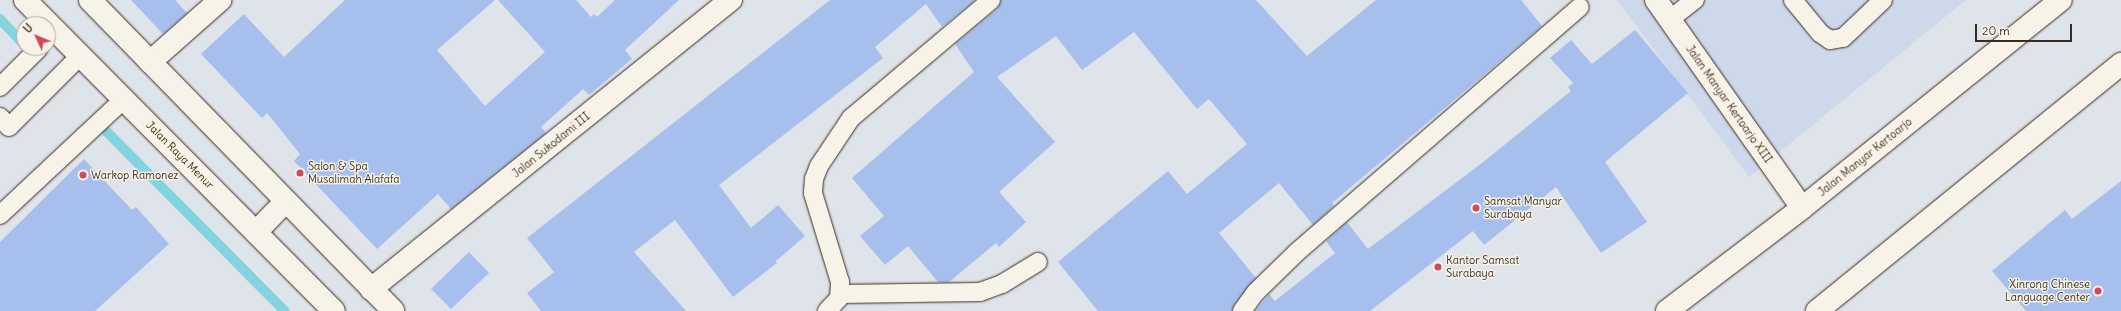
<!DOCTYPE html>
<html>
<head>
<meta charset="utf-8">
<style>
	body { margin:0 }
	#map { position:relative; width:2121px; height:311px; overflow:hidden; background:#dfe3ea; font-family:Delius,sans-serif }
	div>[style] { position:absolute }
	.built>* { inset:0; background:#ced8eb }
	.stream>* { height:10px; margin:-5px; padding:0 5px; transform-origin:5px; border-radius:5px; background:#84d4e0 }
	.building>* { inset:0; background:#a7bfed }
	.roads { filter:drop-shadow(0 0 1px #3b2a1e) drop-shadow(0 0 1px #3b2a1e) }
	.lane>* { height:18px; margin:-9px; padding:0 9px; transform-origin:9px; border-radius:9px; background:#f7f3e8 }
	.street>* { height:22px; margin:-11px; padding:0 11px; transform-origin:11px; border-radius:11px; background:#f7f3e8 }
	.primary>* { height:22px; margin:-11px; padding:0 11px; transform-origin:11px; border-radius:11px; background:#f7f3e8 }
	.dots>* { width:11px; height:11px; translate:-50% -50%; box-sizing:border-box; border:2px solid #f7f3e8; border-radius:50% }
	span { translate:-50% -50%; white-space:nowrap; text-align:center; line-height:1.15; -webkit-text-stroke:3px #f7f3e8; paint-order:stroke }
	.street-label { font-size:11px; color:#3b2a1e }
	.poi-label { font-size:11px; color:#3b2a1e }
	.left { translate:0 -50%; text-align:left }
	.right { translate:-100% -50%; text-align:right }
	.north { position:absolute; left:16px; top:16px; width:40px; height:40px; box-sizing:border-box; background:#f7f3e8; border:1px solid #aca397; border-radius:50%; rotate:314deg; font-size:11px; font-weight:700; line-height:16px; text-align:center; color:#3b2a1e }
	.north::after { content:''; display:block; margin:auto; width:14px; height:18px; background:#d1495b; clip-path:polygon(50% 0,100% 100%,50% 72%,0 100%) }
	.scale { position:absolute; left:1975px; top:24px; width:97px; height:18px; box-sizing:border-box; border:2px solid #3b2a1e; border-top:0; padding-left:5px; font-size:12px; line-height:14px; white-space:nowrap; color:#3b2a1e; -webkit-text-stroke:3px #f7f3e8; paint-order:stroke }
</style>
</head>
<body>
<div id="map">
	<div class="built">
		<i style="clip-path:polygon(1617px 0,1966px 0,1749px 177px)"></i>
	</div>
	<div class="stream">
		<i style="left:0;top:19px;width:35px;rotate:47deg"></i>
		<i style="left:105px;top:130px;width:255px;rotate:45.2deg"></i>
	</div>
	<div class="building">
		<i style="clip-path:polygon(131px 0,175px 0,187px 13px,163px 34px)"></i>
		<i style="clip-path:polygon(345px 0,495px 0,437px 50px,485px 106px,545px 52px,498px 0,576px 0,591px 17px,594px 14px,597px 17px,615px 0,679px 0,625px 50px,632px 59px,589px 95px,583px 89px,541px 127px,546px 133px,451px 209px,438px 194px,377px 249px,294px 161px,300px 154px,267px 113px,262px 118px,201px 54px,244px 14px,284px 57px)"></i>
		<i style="clip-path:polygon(830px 0,975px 0,942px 27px,926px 4px,875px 47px,883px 58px,719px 185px,751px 228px,778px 205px,805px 236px,776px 261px,777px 263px,733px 297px,675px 220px,634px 252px,686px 311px,541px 311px,527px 293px,554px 272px,527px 238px)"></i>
		<i style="clip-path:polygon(1001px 0,1256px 0,1307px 56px,1376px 0,1521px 0,1542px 26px,1332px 203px,1334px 206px,1313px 225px,1279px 183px,1219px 233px,1256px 278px,1234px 305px,1232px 311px,1098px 311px,1058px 262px,1168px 171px,1187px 194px,1247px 144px,1209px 99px,1197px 109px,1134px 32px,1082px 70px,1056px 36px,997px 77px,1055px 142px,999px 192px,1026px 222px,999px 247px,996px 243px,949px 282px,938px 282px,908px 246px,885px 265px,860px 236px,884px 216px,852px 178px,974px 72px,955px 44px,998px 8px)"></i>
		<i style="clip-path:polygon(1635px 30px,1688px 93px,1605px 162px,1647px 222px,1601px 253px,1556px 187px,1484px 245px,1473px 231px,1370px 311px,1255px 311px,1269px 294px,1275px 301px,1335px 253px,1326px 241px,1347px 222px,1368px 249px,1482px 163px,1571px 91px,1568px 87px,1573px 83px,1550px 58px,1571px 40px,1592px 64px)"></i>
		<i style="clip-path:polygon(84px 159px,132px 210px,136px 207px,169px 244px,95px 311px,0 311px,0 242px)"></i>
		<i style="clip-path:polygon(2121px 181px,2121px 311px,2026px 311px,1992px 271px,2065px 210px,2072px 219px)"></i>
		<i style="clip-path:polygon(469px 252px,489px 273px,451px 309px,431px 289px)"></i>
	</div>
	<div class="roads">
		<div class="lane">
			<i style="left:1793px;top:0;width:43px;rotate:50.7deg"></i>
			<i style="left:1820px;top:33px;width:12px;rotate:35deg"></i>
			<i style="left:1830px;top:40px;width:13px;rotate:-9deg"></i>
			<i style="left:1843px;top:38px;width:55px;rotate:-43.5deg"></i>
			<i style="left:1669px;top:20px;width:33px;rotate:-38deg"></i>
			<i style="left:0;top:87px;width:55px;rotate:-45deg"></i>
			<i style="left:0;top:117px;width:13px;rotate:48deg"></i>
			<i style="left:9px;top:127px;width:102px;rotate:-45deg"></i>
			<i style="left:0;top:215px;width:170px;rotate:-43.1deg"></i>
			<i style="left:840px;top:294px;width:140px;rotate:-0.8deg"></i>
			<i style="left:980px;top:292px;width:23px;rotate:-20deg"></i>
			<i style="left:1002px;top:284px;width:42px;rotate:-31.4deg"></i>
			<i style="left:827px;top:311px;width:18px;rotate:-47deg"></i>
			<i style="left:839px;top:298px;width:16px;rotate:-86deg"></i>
			<i style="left:840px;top:282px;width:93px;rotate:-106.9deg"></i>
			<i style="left:813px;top:193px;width:14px;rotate:-86deg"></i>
			<i style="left:814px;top:179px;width:14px;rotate:-69deg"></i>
			<i style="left:819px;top:166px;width:58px;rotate:-56.3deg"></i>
			<i style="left:851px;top:118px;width:183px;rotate:-40.1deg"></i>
			<i style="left:1242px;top:311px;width:24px;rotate:-54deg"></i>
			<i style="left:1256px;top:292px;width:57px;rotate:-44.3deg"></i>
			<i style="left:1297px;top:252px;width:374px;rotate:-40.9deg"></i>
		</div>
		<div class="street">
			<i style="left:1656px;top:0;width:254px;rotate:54.9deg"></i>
			<i style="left:150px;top:62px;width:94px;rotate:-41.5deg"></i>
			<i style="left:371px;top:289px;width:462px;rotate:-38.8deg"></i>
		</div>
		<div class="primary">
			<i style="left:25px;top:0;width:438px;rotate:45.2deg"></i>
			<i style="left:90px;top:0;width:434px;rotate:45.7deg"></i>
			<i style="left:256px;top:232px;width:43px;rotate:-45.9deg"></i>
			<i style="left:1667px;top:311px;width:170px;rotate:-37.3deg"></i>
			<i style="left:1802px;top:208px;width:332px;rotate:-38.8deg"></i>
			<i style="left:1817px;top:311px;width:392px;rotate:-39.1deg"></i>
		</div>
	</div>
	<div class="dots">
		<i style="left:300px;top:173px;background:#d1495b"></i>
		<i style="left:83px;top:175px;background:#d1495b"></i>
		<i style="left:1476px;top:208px;background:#d1495b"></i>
		<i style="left:1438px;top:267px;background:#d1495b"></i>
		<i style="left:2098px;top:291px;background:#d1495b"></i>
	</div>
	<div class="street-label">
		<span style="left:1729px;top:104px;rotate:55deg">Jalan Manyar Kertoarjo XIII</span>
		<span style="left:551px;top:145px;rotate:-39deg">Jalan Sukodami III</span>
		<span style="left:180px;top:155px;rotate:45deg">Jalan Raya Menur</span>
		<span style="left:1865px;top:157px;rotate:-39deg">Jalan Manyar Kertoarjo</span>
	</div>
	<div class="poi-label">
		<span class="left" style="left:308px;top:173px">Salon &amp; Spa<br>Musalimah Alafafa</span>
		<span class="left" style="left:91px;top:175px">Warkop Ramonez</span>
		<span class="left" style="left:1484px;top:208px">Samsat Manyar<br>Surabaya</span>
		<span class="left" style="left:1446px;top:267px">Kantor Samsat<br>Surabaya</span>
		<span class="right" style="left:2090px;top:291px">Xinrong Chinese<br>Language Center</span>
	</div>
	<div class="north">U</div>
	<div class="scale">20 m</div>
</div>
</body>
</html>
